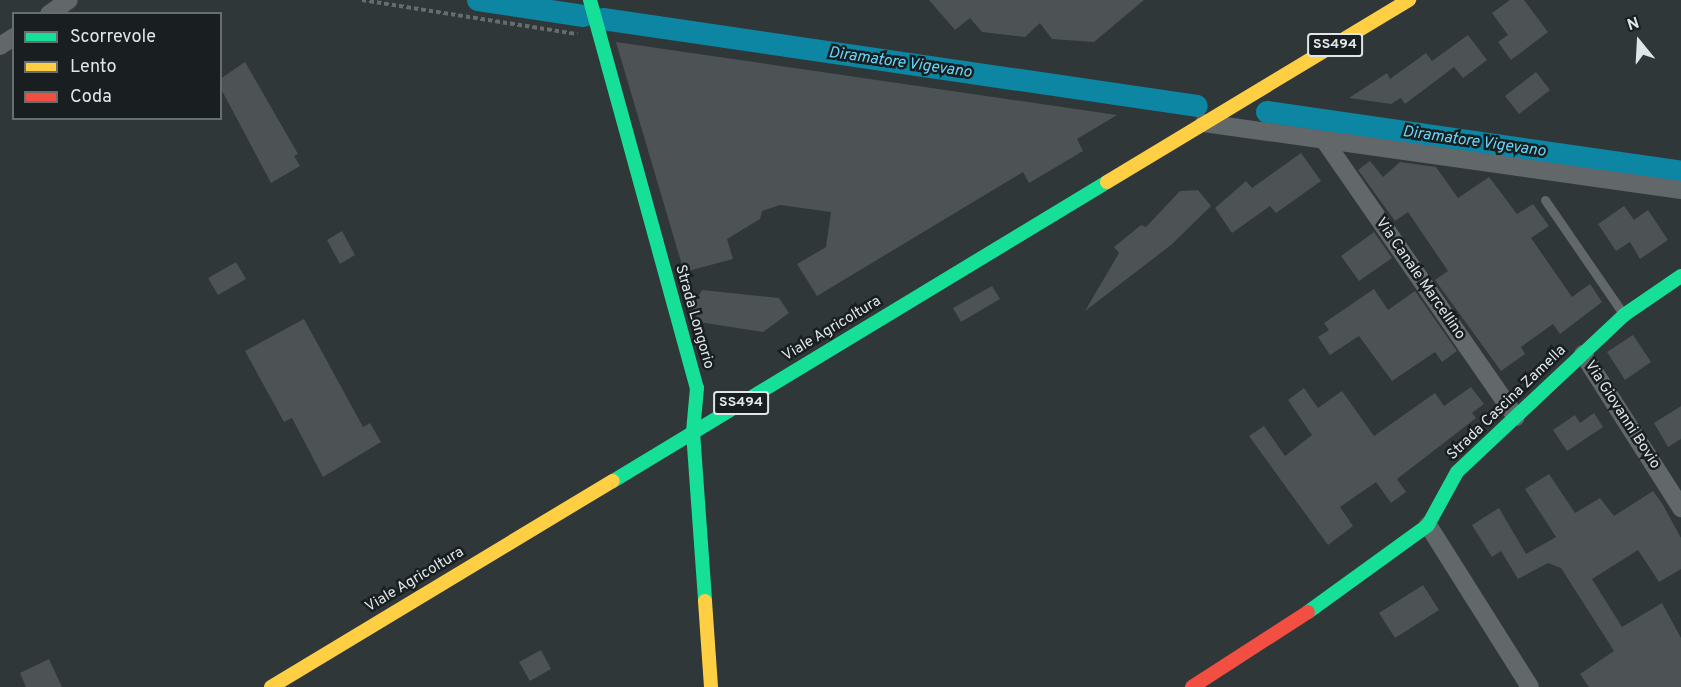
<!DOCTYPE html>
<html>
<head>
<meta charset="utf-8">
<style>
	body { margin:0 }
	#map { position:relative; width:1681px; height:687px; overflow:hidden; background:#303739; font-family:Overpass,sans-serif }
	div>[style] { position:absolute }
	.canal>* { height:22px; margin:-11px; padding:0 11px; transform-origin:11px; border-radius:11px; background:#0c86a3 }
	.building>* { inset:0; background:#4d5254 }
	.path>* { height:4px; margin-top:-2px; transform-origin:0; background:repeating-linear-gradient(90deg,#666b6d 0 4.5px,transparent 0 7.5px) }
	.lane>* { height:9px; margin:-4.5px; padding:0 4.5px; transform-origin:4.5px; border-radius:4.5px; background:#626769 }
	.street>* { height:18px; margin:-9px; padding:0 9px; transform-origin:9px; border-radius:9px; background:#626769 }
	.fast>* { height:14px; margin:-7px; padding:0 7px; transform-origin:7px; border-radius:7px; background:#16e098 }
	.slow>* { height:14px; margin:-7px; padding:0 7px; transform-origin:7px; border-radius:7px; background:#ffcf43 }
	.jam>* { height:14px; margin:-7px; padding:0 7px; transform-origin:7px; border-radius:7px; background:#f24e42 }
	span { translate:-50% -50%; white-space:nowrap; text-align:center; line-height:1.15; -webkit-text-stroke:5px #191e20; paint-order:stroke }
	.shield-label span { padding:2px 4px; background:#191e20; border:2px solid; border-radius:4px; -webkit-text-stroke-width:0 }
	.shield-label { font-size:14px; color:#dee6e9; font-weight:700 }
	.street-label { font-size:15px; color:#dee6e9 }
	.water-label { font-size:16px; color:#69d6f8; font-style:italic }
	.legend { position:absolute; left:12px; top:12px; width:210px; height:108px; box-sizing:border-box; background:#191e20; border:2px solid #686e70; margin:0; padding:8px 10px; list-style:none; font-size:18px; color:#dee6e9 }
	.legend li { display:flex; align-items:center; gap:12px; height:30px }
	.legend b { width:30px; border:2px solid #686e70 }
	.north { position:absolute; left:1609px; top:12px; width:60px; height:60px; -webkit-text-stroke:4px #191e20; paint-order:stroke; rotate:342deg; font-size:16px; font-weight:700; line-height:24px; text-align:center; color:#dee6e9 }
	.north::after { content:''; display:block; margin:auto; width:21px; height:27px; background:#dee6e9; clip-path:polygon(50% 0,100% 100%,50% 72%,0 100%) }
</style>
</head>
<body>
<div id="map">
	<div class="canal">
		<i style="left:478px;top:0;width:107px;rotate:8.6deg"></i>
		<i style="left:603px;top:19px;width:600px;rotate:8.33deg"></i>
		<i style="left:1267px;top:112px;width:418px;rotate:8.2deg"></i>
	</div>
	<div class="building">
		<i style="clip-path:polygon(929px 0,1144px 0,1094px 42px,1052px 39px,1040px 23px,1025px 37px,982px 32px,970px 18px,955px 30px)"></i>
		<i style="clip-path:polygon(1510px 0,1524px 0,1548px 32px,1511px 60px,1498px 42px,1508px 35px,1492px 13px)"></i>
		<i style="clip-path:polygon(1468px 35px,1487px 60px,1463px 78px,1454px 67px,1405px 104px,1401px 98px,1391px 104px,1349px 98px,1387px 73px,1390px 79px,1426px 53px,1432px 61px)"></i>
		<i style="clip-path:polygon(616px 42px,993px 97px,1117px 115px,1077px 139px,1083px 151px,1029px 183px,1023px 172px,817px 296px,797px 264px,826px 247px,831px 212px,780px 205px,762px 211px,760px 219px,727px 239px,733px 259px,684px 272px)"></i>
		<i style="clip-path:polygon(245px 62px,298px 154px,294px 156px,300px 166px,271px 183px,220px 87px,220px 79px)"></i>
		<i style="clip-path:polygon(1536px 72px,1550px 90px,1519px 114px,1505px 96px)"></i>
		<i style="clip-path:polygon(1301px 153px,1321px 181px,1276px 213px,1270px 206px,1232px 233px,1215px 208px,1246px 181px,1252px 188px)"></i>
		<i style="clip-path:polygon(1370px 161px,1383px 177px,1400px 162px,1436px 167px,1458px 198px,1489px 177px,1517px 214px,1533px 204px,1549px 226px,1531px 238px,1572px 297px,1590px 284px,1602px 302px,1560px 334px,1553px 324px,1521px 347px,1525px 354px,1501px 371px,1435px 280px,1448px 271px,1408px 212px,1395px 221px,1358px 170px)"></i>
		<i style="clip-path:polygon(1198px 190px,1211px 206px,1171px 245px,1085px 311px,1119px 253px,1114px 247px,1141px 225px,1146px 227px,1180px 191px)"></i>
		<i style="clip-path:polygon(1624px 206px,1634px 220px,1648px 210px,1668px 240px,1640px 259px,1630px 242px,1616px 251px,1598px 224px)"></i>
		<i style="clip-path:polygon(342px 231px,355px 255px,340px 264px,327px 240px)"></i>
		<i style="clip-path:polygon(1374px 232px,1392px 258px,1359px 281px,1341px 256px)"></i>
		<i style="clip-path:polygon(236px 262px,246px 279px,218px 295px,208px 278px)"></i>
		<i style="clip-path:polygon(992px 286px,1000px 299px,961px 322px,953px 308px)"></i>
		<i style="clip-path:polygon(1374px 289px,1388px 310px,1415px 291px,1457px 351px,1442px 362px,1435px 352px,1392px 381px,1359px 336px,1330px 355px,1318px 337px,1329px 330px,1324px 323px)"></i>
		<i style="clip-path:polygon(702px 290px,779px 298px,789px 313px,763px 332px,699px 322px,692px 307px)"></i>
		<i style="clip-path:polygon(304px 319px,363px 427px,370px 423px,381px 442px,323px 477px,292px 418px,284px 422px,245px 351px)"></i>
		<i style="clip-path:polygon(1633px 335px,1651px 362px,1625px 380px,1607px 352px)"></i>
		<i style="clip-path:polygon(1471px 387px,1484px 404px,1472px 413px,1476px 418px,1397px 479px,1406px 492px,1391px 503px,1376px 482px,1340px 507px,1353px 526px,1328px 545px,1249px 436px,1264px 426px,1285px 456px,1312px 435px,1288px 400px,1304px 388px,1318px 408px,1342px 391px,1374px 436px,1435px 393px,1444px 406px)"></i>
		<i style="clip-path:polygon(1681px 406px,1681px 439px,1668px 447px,1654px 423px)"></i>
		<i style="clip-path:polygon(1594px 413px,1603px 427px,1567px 451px,1553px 430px,1575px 415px,1580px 423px)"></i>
		<i style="clip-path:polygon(1549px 474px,1575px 513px,1600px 498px,1614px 516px,1653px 491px,1663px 505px,1681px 538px,1681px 569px,1659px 582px,1638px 550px,1592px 579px,1622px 627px,1662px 603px,1681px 638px,1681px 687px,1589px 687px,1580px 674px,1614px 651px,1561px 568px,1548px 563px,1518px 579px,1501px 551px,1492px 557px,1472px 525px,1499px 508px,1526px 554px,1556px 537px,1525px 489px)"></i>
		<i style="clip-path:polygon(1423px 585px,1439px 610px,1395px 638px,1379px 613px)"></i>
		<i style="clip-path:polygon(541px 650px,551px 669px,530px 681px,519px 662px)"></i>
		<i style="clip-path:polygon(49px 659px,62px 687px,26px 687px,20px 673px)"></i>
	</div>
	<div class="path">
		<i style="left:362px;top:0;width:218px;rotate:9deg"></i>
	</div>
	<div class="lane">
		<i style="left:1545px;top:200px;width:140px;rotate:55.5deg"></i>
	</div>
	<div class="street">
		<i style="left:49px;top:14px;width:24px;rotate:-35deg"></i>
		<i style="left:0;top:46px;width:17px;rotate:-33deg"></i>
		<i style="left:1204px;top:123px;width:482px;rotate:8deg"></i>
		<i style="left:1324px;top:140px;width:337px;rotate:55.3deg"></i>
		<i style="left:1583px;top:354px;width:183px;rotate:57.5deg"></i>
		<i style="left:1428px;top:525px;width:191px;rotate:57.8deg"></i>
	</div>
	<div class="fast">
		<i style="left:590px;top:0;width:402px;rotate:74.6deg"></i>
		<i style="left:697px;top:388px;width:44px;rotate:95.2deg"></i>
		<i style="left:693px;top:432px;width:169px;rotate:85.9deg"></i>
		<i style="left:613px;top:481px;width:577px;rotate:-31.18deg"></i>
		<i style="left:1308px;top:612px;width:148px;rotate:-35.9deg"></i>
		<i style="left:1428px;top:525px;width:60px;rotate:-61.3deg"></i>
		<i style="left:1457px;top:472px;width:229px;rotate:-43.2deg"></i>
		<i style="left:1624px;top:315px;width:69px;rotate:-34.4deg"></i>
	</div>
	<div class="slow">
		<i style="left:1107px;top:182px;width:353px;rotate:-31.1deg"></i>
		<i style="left:705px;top:601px;width:86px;rotate:86deg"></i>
		<i style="left:271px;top:687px;width:399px;rotate:-31.1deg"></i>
	</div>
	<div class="jam">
		<i style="left:1192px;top:687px;width:138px;rotate:-32.9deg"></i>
	</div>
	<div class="shield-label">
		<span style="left:1335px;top:45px">SS494</span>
		<span style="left:741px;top:403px">SS494</span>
	</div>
	<div class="street-label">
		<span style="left:1420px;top:279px;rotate:55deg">Via Canale Marcellino</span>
		<span style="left:694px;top:317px;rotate:74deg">Strada Longorio</span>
		<span style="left:832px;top:329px;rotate:-31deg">Viale Agricoltura</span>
		<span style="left:1507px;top:403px;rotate:-44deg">Strada Cascina Zamella</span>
		<span style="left:1622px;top:415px;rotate:57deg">Via Giovanni Bovio</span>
		<span style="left:415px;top:580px;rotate:-31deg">Viale Agricoltura</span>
	</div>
	<div class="water-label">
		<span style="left:900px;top:63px;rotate:8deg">Diramatore Vigevano</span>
		<span style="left:1474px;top:142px;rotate:8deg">Diramatore Vigevano</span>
	</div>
	<ul class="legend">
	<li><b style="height:8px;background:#16e098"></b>Scorrevole</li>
	<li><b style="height:8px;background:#ffcf43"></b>Lento</li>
	<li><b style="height:8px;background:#f24e42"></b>Coda</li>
	</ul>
	<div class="north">N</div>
</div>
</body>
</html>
